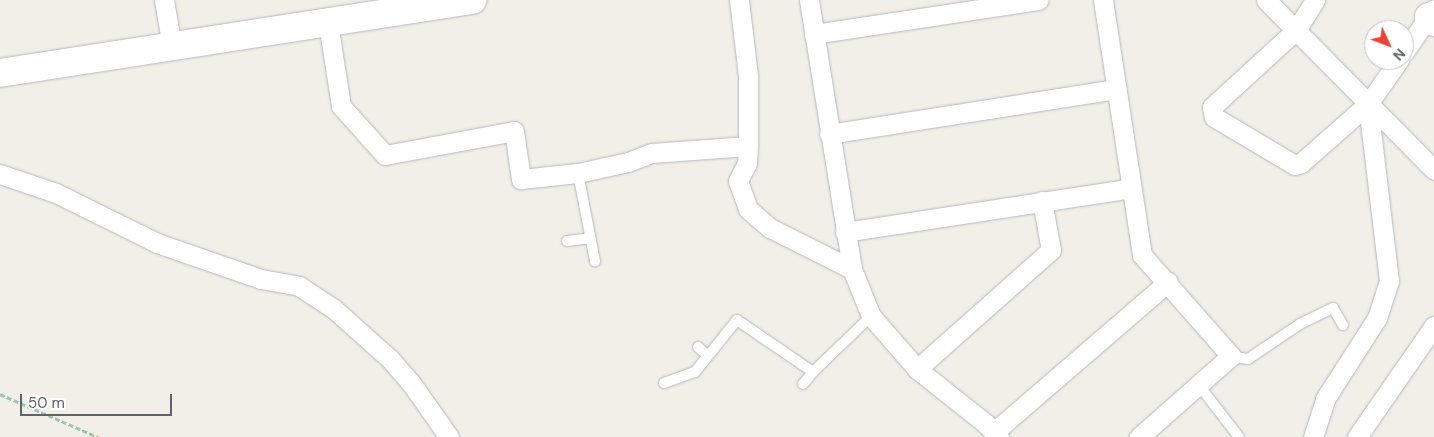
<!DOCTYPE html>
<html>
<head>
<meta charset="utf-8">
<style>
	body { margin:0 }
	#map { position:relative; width:1434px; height:437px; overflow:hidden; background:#f1efe8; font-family:"DM Sans",sans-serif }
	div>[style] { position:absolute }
	.path>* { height:3px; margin-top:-1.5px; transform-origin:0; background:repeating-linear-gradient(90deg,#9cc7a9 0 5px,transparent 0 7.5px) }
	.roads { filter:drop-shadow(0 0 1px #b5b8bc) drop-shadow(0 0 1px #b5b8bc) }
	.lane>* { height:10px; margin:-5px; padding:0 5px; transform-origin:5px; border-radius:5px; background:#fff }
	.street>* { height:19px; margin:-9.5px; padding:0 9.5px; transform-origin:9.5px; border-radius:9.5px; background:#fff }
	.secondary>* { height:28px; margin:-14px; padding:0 14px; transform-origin:14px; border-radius:14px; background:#fff }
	span { translate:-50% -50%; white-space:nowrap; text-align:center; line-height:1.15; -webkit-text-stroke:4px #fff; paint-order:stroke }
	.north { position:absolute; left:1364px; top:20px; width:50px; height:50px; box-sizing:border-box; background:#fff; border:1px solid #bfc1c3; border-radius:50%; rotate:133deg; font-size:14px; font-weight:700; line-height:20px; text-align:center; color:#5f6368 }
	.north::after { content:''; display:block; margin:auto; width:18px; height:22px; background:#ea4335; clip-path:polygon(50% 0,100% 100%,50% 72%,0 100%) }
	.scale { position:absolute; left:20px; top:394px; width:152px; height:22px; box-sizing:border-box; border:2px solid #5f6368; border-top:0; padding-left:6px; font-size:15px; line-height:18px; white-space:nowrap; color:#5f6368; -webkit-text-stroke:4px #fff; paint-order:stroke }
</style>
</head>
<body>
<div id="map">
	<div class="path">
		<i style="left:0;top:394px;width:107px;rotate:23.7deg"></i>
	</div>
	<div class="roads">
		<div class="lane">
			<i style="left:578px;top:173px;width:90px;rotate:79.1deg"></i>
			<i style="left:567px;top:241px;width:23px;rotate:-7deg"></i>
			<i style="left:698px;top:347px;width:13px;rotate:42deg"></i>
			<i style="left:1231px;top:356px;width:17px;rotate:10deg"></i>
			<i style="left:1248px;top:359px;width:63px;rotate:-33.9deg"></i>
			<i style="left:1300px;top:324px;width:37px;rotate:-26deg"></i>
			<i style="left:1333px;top:308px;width:20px;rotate:60deg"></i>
			<i style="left:664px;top:383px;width:33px;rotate:-20deg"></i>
			<i style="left:695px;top:372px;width:67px;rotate:-51.1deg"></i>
			<i style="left:737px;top:320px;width:92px;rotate:34.4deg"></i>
			<i style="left:813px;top:372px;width:81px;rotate:-44deg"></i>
			<i style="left:803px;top:384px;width:16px;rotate:-50deg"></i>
			<i style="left:1198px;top:384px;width:67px;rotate:52.3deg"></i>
		</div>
		<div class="street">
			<i style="left:164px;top:0;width:48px;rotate:80.3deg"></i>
			<i style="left:739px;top:0;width:77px;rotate:83.2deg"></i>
			<i style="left:748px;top:76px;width:70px;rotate:90deg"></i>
			<i style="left:748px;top:146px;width:17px;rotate:93deg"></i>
			<i style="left:747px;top:163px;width:20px;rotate:117deg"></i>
			<i style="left:738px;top:181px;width:30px;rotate:70deg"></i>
			<i style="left:748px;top:209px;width:29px;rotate:41deg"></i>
			<i style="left:770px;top:228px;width:92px;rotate:26.6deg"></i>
			<i style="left:809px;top:0;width:272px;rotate:80.9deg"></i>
			<i style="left:852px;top:269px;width:51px;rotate:68deg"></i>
			<i style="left:871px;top:316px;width:70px;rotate:49deg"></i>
			<i style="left:917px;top:369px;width:87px;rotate:38.5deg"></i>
			<i style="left:985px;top:423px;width:20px;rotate:45deg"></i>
			<i style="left:1103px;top:0;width:258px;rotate:81.3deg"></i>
			<i style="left:1142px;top:255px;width:135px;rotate:48.6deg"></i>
			<i style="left:1231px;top:356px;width:123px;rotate:138.6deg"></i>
			<i style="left:1266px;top:0;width:239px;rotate:45.3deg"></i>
			<i style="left:1315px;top:0;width:36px;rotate:122deg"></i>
			<i style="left:1296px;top:30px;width:114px;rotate:137.5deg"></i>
			<i style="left:1212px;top:107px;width:10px;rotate:79deg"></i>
			<i style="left:1214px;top:117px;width:94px;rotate:30.7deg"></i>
			<i style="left:1295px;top:165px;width:6px;rotate:-18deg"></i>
			<i style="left:1301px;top:163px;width:89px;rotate:-41.4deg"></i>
			<i style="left:1368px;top:104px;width:54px;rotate:-54.8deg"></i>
			<i style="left:328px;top:23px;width:84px;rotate:81.1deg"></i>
			<i style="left:341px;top:106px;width:66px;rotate:48.1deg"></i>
			<i style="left:385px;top:155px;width:131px;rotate:-10.5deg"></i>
			<i style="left:514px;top:131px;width:49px;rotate:81.7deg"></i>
			<i style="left:521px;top:179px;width:57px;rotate:-6deg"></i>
			<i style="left:578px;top:173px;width:51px;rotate:-12.4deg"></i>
			<i style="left:628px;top:162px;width:26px;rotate:-21deg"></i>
			<i style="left:652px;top:153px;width:96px;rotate:-4.2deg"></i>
			<i style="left:814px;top:34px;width:227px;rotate:-8.6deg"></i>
			<i style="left:1404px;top:52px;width:52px;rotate:-55.1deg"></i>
			<i style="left:829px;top:134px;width:291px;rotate:-8.9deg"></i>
			<i style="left:0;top:174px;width:59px;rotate:18.7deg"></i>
			<i style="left:56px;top:193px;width:113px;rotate:26.3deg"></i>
			<i style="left:157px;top:243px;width:110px;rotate:19.1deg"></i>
			<i style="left:261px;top:279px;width:39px;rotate:10deg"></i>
			<i style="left:299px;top:286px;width:42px;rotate:33.3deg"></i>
			<i style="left:334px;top:309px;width:75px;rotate:41.8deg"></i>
			<i style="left:390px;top:359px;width:32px;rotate:49deg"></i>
			<i style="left:411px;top:383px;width:66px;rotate:54.9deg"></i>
			<i style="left:845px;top:232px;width:289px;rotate:-8.7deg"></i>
			<i style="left:917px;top:369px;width:179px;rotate:-41.6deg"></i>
			<i style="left:1051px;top:250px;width:50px;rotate:-100.4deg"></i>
			<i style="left:994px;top:432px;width:230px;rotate:-40.8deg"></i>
			<i style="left:1313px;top:437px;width:40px;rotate:-72deg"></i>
			<i style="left:1325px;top:399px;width:96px;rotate:-57.3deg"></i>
			<i style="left:1377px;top:318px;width:39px;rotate:-72deg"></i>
			<i style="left:1389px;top:281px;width:178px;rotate:-96.8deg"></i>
			<i style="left:1357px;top:437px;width:135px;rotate:-55.3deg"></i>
		</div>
		<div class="secondary">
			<i style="left:1429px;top:17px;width:7px;rotate:45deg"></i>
			<i style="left:0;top:73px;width:478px;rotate:-8.8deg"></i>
		</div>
	</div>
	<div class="north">N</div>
	<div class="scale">50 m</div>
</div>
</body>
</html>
